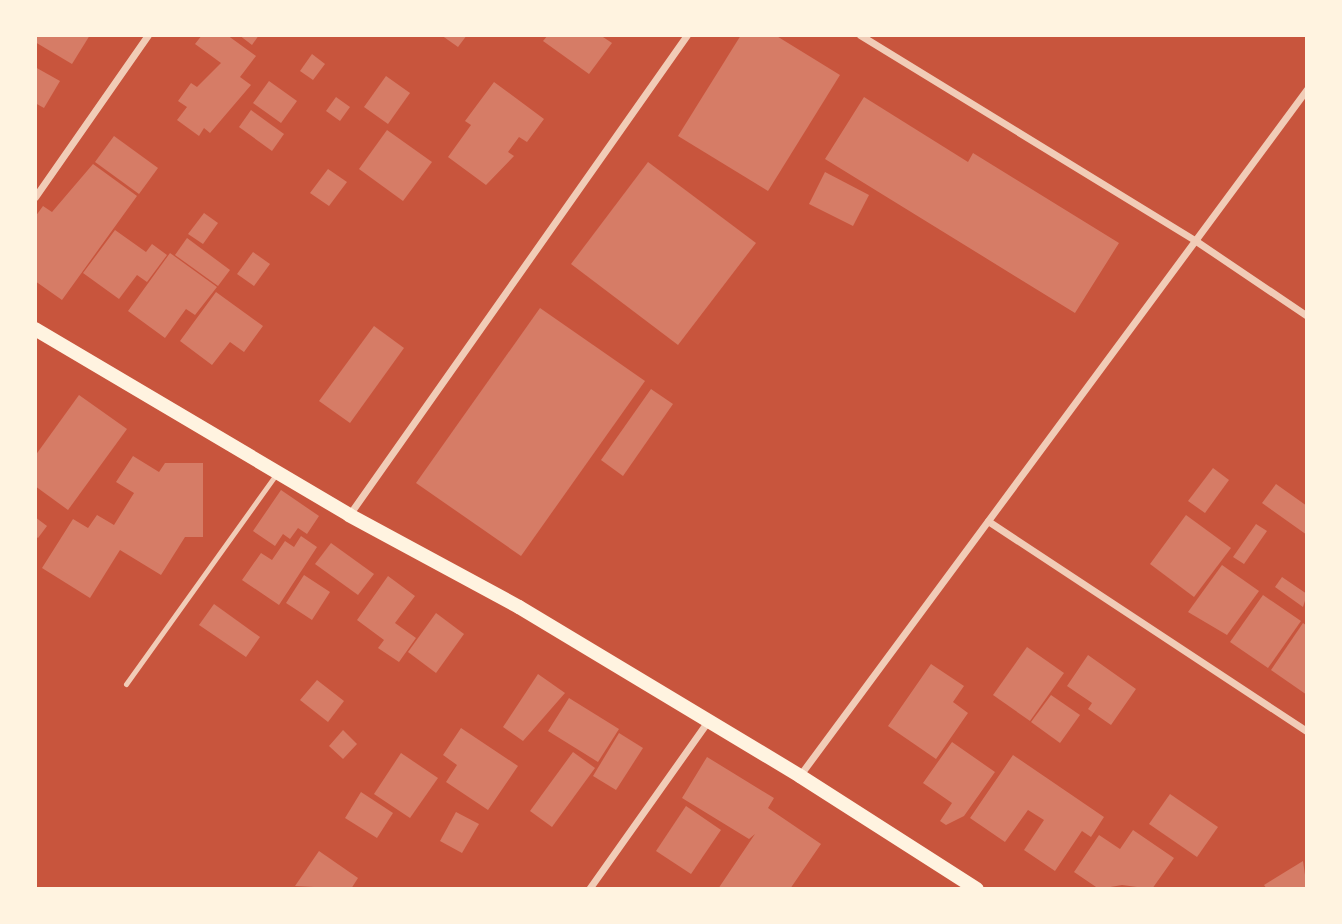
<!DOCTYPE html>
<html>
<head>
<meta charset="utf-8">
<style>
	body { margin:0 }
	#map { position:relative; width:1342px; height:924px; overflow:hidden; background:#c8553d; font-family:Montserrat,sans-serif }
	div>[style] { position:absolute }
	.building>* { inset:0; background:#d67c66 }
	.service>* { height:5px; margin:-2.5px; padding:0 2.5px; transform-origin:2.5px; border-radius:2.5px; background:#f1ccb7 }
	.minor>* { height:7px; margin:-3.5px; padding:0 3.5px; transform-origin:3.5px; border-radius:3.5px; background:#f1ccb7 }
	.secondary>* { height:14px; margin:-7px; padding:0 7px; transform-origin:7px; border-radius:7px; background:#fff3e0 }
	span { translate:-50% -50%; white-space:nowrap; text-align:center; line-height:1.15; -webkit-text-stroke:7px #fff3e0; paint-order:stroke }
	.frame { position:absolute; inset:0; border:37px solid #fff3e0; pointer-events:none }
</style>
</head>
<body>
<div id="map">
	<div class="building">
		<i style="clip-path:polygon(35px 35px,90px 35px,72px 64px,35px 42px)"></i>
		<i style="clip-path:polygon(202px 35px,227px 35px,256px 56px,240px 77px,251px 85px,210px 133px,204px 128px,199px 136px,177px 120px,187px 107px,178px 101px,191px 83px,197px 87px,221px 63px,195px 44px)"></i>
		<i style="clip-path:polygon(239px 35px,259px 35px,252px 45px)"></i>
		<i style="clip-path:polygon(441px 35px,467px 35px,458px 47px)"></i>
		<i style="clip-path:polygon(548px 35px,600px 35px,612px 43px,589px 74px,543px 41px)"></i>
		<i style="clip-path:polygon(741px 35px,775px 35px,840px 75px,768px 191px,678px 136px)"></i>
		<i style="clip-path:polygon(312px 54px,325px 64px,313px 80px,300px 71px)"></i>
		<i style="clip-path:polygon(35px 67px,60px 81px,44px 108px,35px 103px)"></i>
		<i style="clip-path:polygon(386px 76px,410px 93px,388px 124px,364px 107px)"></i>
		<i style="clip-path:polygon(269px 81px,297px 101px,281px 123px,253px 103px)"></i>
		<i style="clip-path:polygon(494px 82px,544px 119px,527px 142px,519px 137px,508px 152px,514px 156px,486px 185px,448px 157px,471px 125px,465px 121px)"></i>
		<i style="clip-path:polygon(336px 97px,350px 107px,340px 121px,326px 111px)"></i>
		<i style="clip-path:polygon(864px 97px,968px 162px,973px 153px,1119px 243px,1075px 313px,825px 159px)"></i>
		<i style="clip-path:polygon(251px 110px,284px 134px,272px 151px,239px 127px)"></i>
		<i style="clip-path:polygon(387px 130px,432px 162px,403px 201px,359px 169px)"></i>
		<i style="clip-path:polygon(114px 136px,158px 168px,139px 194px,95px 162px)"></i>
		<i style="clip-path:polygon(648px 162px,756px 243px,678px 345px,571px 264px)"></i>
		<i style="clip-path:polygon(93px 164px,137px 196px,62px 300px,35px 281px,35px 217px,43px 206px,52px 212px)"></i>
		<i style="clip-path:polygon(328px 169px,347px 182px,329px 206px,310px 193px)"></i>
		<i style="clip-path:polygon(825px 172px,869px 195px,853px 226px,809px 204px)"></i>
		<i style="clip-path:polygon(204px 213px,218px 223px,203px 244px,188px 234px)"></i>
		<i style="clip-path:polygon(115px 230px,146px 252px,152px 244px,167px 255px,147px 282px,137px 275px,119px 299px,83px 273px)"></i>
		<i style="clip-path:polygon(187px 238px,230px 270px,218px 286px,175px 255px)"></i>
		<i style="clip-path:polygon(253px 252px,270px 264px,254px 286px,237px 274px)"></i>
		<i style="clip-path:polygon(170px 253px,217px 287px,195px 315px,186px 309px,165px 338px,128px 311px)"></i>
		<i style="clip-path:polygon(216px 292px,263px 326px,244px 352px,230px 342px,212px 365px,180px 341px)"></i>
		<i style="clip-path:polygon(540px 308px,645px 381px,521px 556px,416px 483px)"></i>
		<i style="clip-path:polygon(374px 326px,404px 348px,350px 423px,319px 401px)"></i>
		<i style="clip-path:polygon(651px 389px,673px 404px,623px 476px,601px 460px)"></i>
		<i style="clip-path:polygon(79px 395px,127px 429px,68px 510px,35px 486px,35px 456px)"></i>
		<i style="clip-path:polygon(133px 456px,159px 472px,165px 463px,203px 463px,203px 537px,185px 537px,161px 575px,120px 550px,90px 598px,42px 568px,73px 519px,88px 528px,97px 515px,114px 525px,134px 493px,116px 482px)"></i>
		<i style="clip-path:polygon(1213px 468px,1229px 480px,1205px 513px,1188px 501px)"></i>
		<i style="clip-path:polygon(1276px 484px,1307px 506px,1307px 535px,1262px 503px)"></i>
		<i style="clip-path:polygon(281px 490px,319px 516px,307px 534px,298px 528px,290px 539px,283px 534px,275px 546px,253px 531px)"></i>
		<i style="clip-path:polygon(1186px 515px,1231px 548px,1194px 597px,1150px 564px)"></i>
		<i style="clip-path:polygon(35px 517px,47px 526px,38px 538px,35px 536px)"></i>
		<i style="clip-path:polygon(1256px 524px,1267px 531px,1244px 564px,1233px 557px)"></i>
		<i style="clip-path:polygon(301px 536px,317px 547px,279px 605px,242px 580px,261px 553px,272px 560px,285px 541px,294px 547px)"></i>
		<i style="clip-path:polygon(331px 543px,374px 574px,358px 595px,315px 564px)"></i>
		<i style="clip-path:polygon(1222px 565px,1259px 591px,1227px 635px,1188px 612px)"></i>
		<i style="clip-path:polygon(304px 575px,330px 592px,312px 620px,286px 603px)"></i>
		<i style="clip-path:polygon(388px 576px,415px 596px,395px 623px,416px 638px,399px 662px,378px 648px,384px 640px,357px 620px)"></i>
		<i style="clip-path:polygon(1282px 577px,1307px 594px,1303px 607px,1275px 587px)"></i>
		<i style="clip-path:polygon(1263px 595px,1301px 621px,1268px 668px,1230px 642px)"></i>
		<i style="clip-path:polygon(214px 604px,260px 637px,246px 657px,199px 625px)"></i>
		<i style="clip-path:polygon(436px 613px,464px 634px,436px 673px,408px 652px)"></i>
		<i style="clip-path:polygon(1303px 623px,1307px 626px,1307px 695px,1271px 670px)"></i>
		<i style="clip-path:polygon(1027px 647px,1064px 673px,1030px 721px,993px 695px)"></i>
		<i style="clip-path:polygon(1088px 655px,1136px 689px,1111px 725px,1088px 709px,1092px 703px,1067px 686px)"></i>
		<i style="clip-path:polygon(931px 664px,964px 686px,953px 702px,968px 713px,936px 759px,888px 726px)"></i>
		<i style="clip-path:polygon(538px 674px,565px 693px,523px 741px,503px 727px)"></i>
		<i style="clip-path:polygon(317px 680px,344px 701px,328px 722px,300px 700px)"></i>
		<i style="clip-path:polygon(1051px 695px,1080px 715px,1060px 743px,1031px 722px)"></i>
		<i style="clip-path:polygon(569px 698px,619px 729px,598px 762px,548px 731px)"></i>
		<i style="clip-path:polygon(461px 728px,518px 766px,488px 810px,446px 782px,457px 765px,443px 755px)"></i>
		<i style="clip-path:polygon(343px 730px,357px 744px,343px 759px,329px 746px)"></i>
		<i style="clip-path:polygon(619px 733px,643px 748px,616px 790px,593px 776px)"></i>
		<i style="clip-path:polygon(952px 742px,995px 772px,964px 816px,946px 825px,940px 821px,952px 803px,923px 783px)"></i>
		<i style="clip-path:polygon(573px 752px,595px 768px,552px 827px,530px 811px)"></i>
		<i style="clip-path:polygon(401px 753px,438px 778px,410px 818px,374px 794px)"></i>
		<i style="clip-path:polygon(1013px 755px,1104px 817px,1091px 837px,1082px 831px,1055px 871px,1024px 850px,1044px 820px,1028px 810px,1005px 842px,970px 818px)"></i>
		<i style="clip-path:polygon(707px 757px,774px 798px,768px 808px,821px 844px,790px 889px,718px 889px,755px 834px,749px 839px,682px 798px)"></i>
		<i style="clip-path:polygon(361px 792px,393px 813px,377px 838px,345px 818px)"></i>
		<i style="clip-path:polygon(1170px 794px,1218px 827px,1197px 857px,1149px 824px)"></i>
		<i style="clip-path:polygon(686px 806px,721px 830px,691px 874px,656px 851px)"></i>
		<i style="clip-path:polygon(456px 812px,479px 824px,462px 853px,440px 841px)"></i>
		<i style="clip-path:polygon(1133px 830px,1174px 858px,1152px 889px,1122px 885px,1099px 889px,1074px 872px,1099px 835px,1120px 849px)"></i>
		<i style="clip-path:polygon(319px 851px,358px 878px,351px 889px,295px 886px)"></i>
		<i style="clip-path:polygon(1303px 861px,1307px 889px,1267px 889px,1264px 885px)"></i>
	</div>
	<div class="service">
		<i style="left:126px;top:684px;width:259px;rotate:-54.4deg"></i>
	</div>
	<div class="minor">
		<i style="left:860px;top:35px;width:394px;rotate:31.5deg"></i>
		<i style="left:1196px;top:241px;width:134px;rotate:34deg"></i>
		<i style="left:35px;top:197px;width:198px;rotate:-55.1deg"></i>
		<i style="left:349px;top:515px;width:587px;rotate:-54.85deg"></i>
		<i style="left:988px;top:521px;width:382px;rotate:33.4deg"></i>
		<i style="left:800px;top:775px;width:853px;rotate:-53.53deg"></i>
		<i style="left:589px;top:889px;width:206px;rotate:-54.7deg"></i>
	</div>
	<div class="secondary">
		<i style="left:35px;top:329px;width:365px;rotate:30.6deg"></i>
		<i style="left:349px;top:515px;width:193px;rotate:28.4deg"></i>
		<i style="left:519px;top:607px;width:328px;rotate:31deg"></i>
		<i style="left:800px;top:776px;width:210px;rotate:32.6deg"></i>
	</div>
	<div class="frame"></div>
</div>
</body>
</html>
